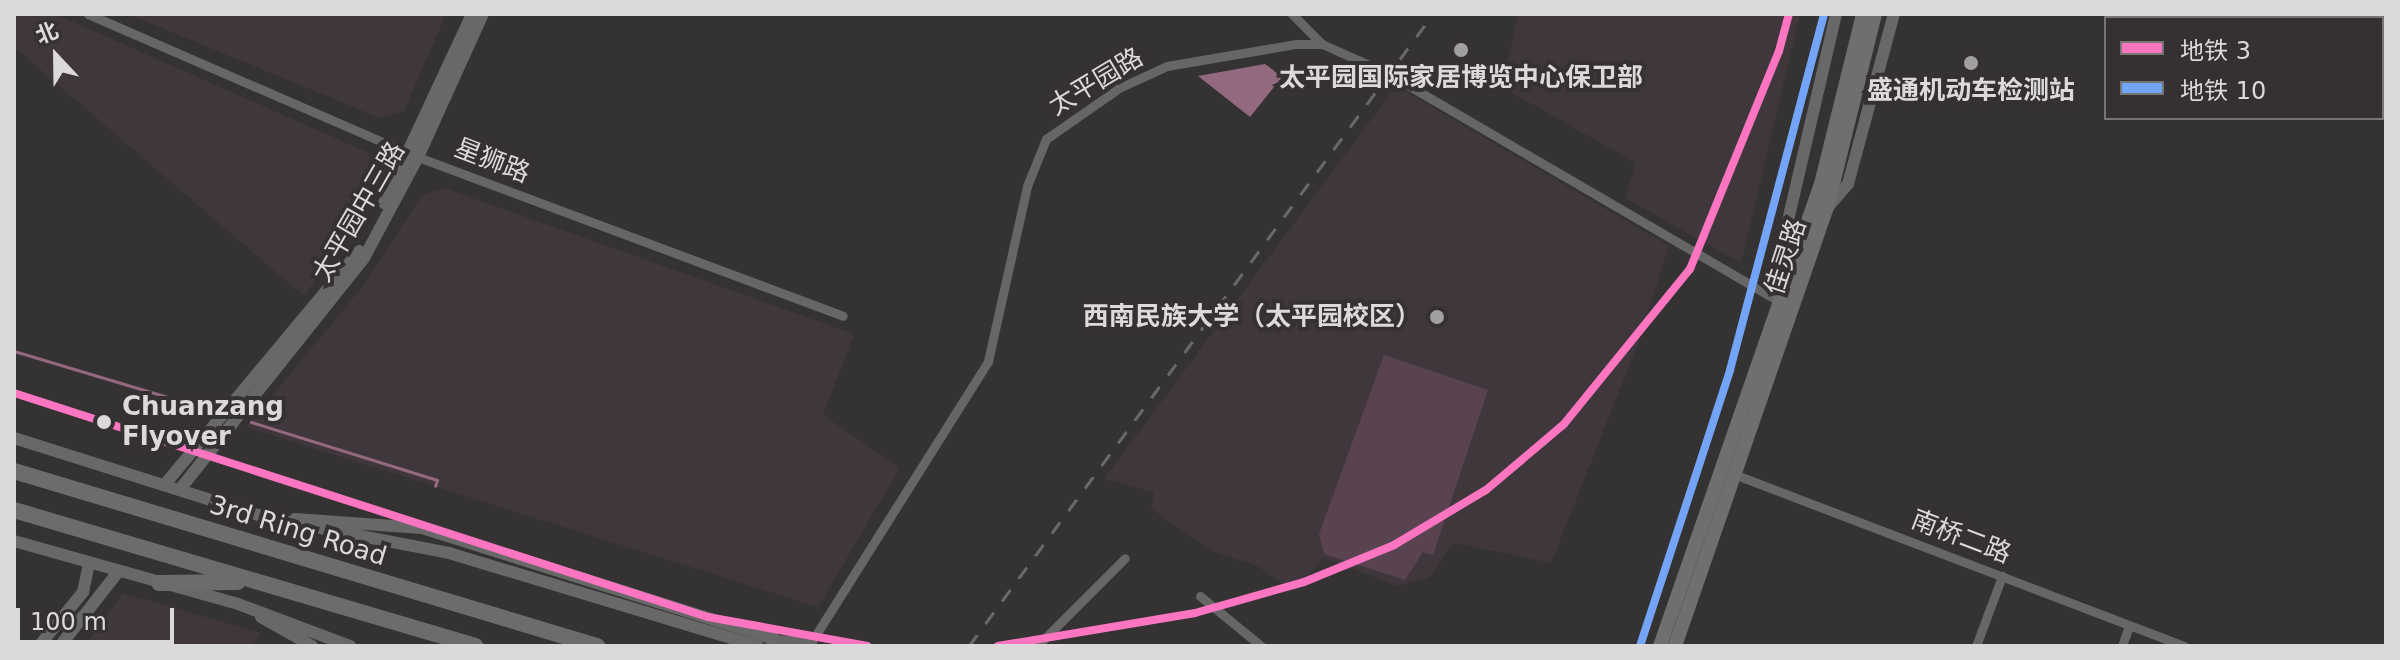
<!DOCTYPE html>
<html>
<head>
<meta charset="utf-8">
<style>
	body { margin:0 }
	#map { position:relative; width:2400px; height:660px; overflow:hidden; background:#343233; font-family:"DejaVu Sans","Noto Sans SC",sans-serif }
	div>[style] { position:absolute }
	.built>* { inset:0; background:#40373c }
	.green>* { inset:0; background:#5a4350 }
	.water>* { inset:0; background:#93697f }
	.stream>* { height:3px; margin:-1.5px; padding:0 1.5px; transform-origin:1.5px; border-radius:1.5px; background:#93697f }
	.street>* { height:9px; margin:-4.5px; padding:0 4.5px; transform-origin:4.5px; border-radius:4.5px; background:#666 }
	.secondary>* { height:12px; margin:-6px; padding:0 6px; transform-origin:6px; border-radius:6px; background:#696869 }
	.primary>* { height:14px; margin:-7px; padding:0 7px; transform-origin:7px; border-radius:7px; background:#706f6f }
	.highway>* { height:16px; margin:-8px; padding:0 8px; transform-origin:8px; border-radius:8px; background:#6d6c6d }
	.rail>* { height:3px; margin-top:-1.5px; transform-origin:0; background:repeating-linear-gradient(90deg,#6a696a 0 14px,transparent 0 28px) }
	.metro-1>* { height:8px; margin:-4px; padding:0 4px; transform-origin:4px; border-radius:4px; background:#fb75c0 }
	.metro-2>* { height:8px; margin:-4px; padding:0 4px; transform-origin:4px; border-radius:4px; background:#73a4f6 }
	.dots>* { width:22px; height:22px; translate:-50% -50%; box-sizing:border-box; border:4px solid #353133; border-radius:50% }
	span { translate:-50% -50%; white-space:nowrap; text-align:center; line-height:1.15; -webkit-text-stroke:8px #353133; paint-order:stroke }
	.poi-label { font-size:26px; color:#dbd9da; font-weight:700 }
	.right { translate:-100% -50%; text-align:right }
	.street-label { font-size:26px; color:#dbd9da }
	.stop-label { font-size:26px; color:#dbd9da; font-weight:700 }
	.left { translate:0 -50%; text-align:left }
	.frame { position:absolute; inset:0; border:16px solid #dbd9da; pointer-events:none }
	.legend { position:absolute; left:2104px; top:16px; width:280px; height:104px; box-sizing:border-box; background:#353133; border:2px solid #777476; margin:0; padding:10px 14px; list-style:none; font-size:24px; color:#dbd9da }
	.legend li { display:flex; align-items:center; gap:16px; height:40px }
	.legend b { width:40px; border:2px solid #777476 }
	.north { position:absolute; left:16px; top:16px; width:80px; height:80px; -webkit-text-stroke:6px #353133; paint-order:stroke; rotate:338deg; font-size:22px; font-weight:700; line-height:32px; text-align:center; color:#dbd9da }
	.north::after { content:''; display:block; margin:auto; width:28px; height:36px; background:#dbd9da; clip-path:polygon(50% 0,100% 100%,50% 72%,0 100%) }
	.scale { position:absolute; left:16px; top:608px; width:158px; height:36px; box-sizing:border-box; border:4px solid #dbd9da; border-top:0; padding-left:10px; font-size:24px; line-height:28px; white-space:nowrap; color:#dbd9da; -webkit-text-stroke:6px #353133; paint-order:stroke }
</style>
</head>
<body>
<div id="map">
	<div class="built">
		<i style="clip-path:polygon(14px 14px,55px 14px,367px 152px,379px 173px,352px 228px,304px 296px,14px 47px)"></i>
		<i style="clip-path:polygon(128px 14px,446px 14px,404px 111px,380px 118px)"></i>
		<i style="clip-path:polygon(1518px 14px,1800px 14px,1741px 263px,1625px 198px,1636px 163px,1502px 87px)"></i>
		<i style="clip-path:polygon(1396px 86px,1669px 246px,1637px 346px,1551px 563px,1454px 543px,1429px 577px,1398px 586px,1324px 558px,1294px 591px,1257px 566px,1217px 553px,1173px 525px,1151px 508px,1154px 492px,1104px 479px)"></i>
		<i style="clip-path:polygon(444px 188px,854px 334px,823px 415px,900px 468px,818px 607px,246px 427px,363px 286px,422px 195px)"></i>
		<i style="clip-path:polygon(123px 593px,261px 633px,252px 646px,84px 646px)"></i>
	</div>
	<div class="green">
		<i style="clip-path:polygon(1384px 355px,1488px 390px,1433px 555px,1423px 552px,1405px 580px,1324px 554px,1319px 534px)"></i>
	</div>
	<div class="water">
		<i style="clip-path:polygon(1265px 64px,1282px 77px,1250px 117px,1198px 76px)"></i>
	</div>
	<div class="stream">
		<i style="left:14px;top:351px;width:202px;rotate:16.7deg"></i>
		<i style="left:251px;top:422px;width:195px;rotate:17.3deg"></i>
		<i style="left:437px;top:480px;width:6px;rotate:108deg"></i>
	</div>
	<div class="street">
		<i style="left:88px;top:14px;width:351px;rotate:23.5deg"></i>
		<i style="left:410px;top:154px;width:462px;rotate:20.5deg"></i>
		<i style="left:1292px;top:14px;width:42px;rotate:45deg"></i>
		<i style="left:1731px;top:473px;width:485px;rotate:20.9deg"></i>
		<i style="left:1200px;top:596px;width:79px;rotate:39.3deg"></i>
		<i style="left:774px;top:639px;width:38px;rotate:3deg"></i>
		<i style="left:812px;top:641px;width:331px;rotate:-57.8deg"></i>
		<i style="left:988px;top:361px;width:179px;rotate:-77.4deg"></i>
		<i style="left:1027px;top:186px;width:51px;rotate:-68deg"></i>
		<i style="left:1046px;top:139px;width:89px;rotate:-34.9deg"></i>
		<i style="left:1119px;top:88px;width:53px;rotate:-24.6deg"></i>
		<i style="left:1167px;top:66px;width:131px;rotate:-9.7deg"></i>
		<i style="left:1296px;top:44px;width:26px"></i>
		<i style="left:1322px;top:44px;width:71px;rotate:24deg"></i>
		<i style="left:1387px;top:73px;width:459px;rotate:30.2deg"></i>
		<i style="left:1037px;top:646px;width:124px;rotate:-45deg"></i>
		<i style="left:1976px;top:646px;width:75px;rotate:-69.6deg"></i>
		<i style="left:2122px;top:646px;width:21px;rotate:-71deg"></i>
	</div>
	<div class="secondary">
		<i style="left:384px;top:203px;width:208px;rotate:-65deg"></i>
		<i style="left:1827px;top:208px;width:32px;rotate:-49deg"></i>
		<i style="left:1848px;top:184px;width:176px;rotate:-74.9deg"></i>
		<i style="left:1792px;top:269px;width:40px;rotate:-98.5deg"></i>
		<i style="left:1786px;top:229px;width:221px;rotate:-76.9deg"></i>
		<i style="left:14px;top:438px;width:266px;rotate:17.5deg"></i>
		<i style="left:268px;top:518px;width:184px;rotate:10.9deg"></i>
		<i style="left:449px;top:553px;width:323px;rotate:16.8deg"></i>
		<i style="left:166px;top:483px;width:302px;rotate:-50.2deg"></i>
		<i style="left:181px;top:488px;width:294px;rotate:-51.5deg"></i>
		<i style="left:364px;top:258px;width:115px;rotate:-61.9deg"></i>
		<i style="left:418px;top:157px;width:157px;rotate:-65.6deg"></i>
		<i style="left:295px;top:519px;width:127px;rotate:4.1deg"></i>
		<i style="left:422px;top:528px;width:369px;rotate:17.5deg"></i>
		<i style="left:774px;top:639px;width:8px;rotate:113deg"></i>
		<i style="left:14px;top:541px;width:233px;rotate:15.7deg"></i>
		<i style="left:238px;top:604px;width:120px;rotate:20.6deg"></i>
		<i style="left:261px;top:617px;width:59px;rotate:29.6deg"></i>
		<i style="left:39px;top:646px;width:70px;rotate:-50.8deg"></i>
		<i style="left:83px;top:592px;width:30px;rotate:-78deg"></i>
		<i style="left:60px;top:646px;width:94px;rotate:-51.9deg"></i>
	</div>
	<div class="primary">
		<i style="left:1660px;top:646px;width:489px;rotate:-70.8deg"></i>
		<i style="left:1821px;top:184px;width:175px;rotate:-76.1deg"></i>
		<i style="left:1675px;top:646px;width:464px;rotate:-70.9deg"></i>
		<i style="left:1827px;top:208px;width:200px;rotate:-76.1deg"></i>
	</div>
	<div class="highway">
		<i style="left:14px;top:471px;width:609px;rotate:16.71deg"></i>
		<i style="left:14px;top:510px;width:481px;rotate:16.4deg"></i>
		<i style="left:159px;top:583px;width:79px;rotate:-0.7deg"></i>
	</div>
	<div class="rail">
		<i style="left:969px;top:646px;width:784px;rotate:-53.71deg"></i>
	</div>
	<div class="metro-1">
		<i style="left:14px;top:393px;width:729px;rotate:17.89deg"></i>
		<i style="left:708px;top:617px;width:162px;rotate:10.3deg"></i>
		<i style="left:998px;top:646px;width:200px;rotate:-9.5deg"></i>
		<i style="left:1195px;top:613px;width:113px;rotate:-15.9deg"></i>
		<i style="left:1304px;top:582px;width:97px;rotate:-22.3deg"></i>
		<i style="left:1394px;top:545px;width:107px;rotate:-30.9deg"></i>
		<i style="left:1486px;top:490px;width:102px;rotate:-40.2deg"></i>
		<i style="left:1564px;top:424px;width:200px;rotate:-50.9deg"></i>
		<i style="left:1690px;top:269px;width:235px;rotate:-67.8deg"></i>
		<i style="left:1779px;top:51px;width:38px;rotate:-75deg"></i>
	</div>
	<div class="metro-2">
		<i style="left:1640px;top:646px;width:290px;rotate:-71.9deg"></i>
		<i style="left:1730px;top:370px;width:368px;rotate:-75.2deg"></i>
	</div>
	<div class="dots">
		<i style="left:1461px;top:50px;background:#a19fa0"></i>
		<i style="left:1971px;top:63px;background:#a19fa0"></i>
		<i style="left:1437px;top:317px;background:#a19fa0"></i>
		<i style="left:104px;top:422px;background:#dbd9da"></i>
	</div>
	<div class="poi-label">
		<span style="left:1461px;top:78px">太平园国际家居博览中心保卫部</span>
		<span style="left:1971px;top:91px">盛通机动车检测站</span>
		<span class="right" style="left:1421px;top:317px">西南民族大学（太平园校区）</span>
	</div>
	<div class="street-label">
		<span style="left:1096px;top:82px;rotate:-31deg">太平园路</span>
		<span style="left:492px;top:161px;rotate:21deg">星狮路</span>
		<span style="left:359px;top:212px;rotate:-60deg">太平园中三路</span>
		<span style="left:1786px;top:257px;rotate:-72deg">佳灵路</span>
		<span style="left:298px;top:531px;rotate:17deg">3rd Ring Road</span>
		<span style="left:1961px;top:537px;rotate:21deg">南桥二路</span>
	</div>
	<div class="stop-label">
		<span class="left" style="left:122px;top:422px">Chuanzang<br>Flyover</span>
	</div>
	<div class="frame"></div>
	<ul class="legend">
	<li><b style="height:10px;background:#fb75c0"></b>地铁 3</li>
	<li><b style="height:10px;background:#73a4f6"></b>地铁 10</li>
	</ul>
	<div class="north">北</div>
	<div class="scale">100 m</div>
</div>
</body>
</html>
